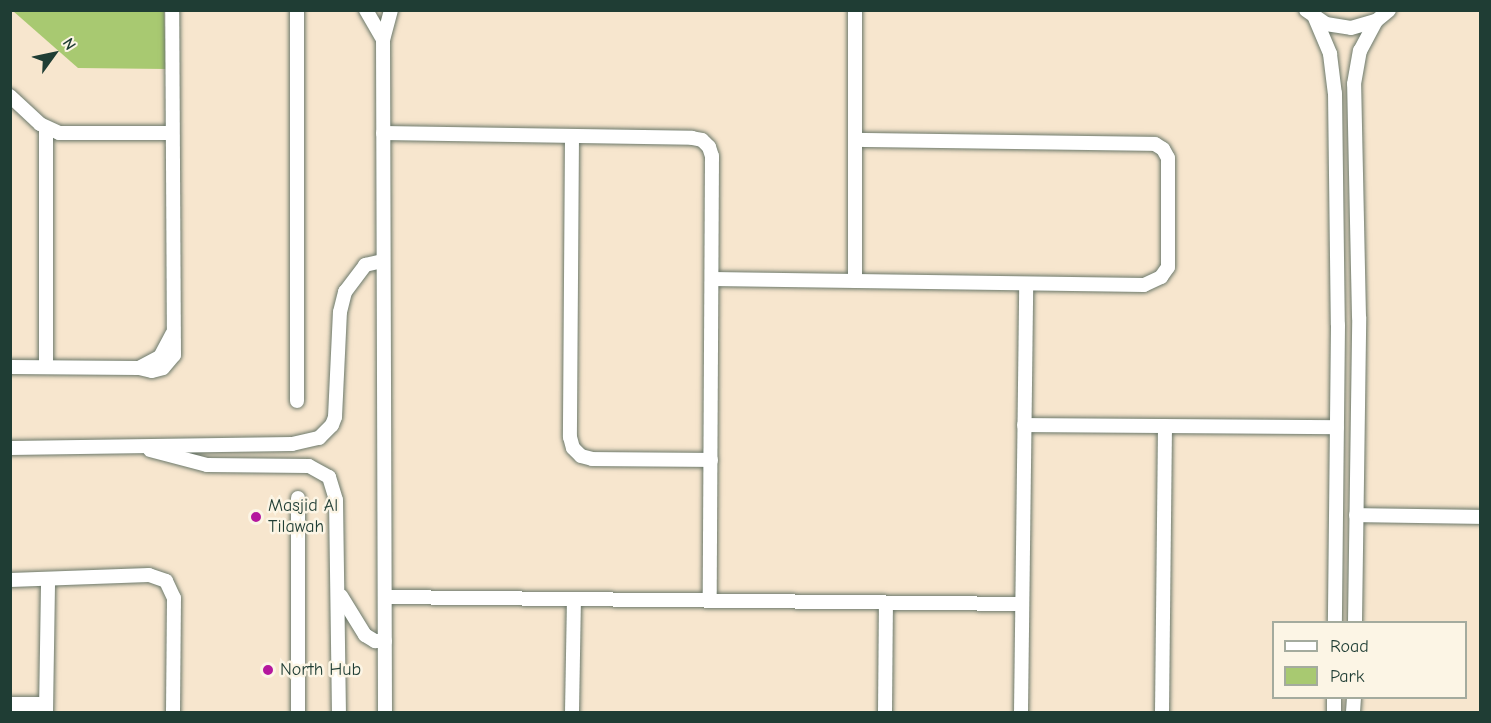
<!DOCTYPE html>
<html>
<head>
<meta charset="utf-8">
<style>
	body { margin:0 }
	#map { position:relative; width:1491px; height:723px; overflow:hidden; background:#f7e6ce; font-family:"Comic Neue",sans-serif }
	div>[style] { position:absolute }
	.green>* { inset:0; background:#a8c971 }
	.roads { filter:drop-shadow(0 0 2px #6b786a) drop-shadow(0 0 2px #6b786a) }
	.minor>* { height:14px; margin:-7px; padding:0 7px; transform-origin:7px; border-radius:7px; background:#fff }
	.dots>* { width:16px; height:16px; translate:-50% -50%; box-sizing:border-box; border:3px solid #fcf5e5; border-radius:50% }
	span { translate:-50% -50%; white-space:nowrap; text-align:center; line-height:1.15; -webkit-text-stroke:5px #fcf5e5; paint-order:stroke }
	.poi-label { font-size:18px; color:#1f3d34 }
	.left { translate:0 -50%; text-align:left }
	.frame { position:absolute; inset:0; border:12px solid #1f3d34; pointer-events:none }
	.legend { position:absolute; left:1272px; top:621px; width:195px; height:78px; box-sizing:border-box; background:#fcf5e5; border:2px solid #a4ab9e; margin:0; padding:8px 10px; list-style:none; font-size:18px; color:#1f3d34 }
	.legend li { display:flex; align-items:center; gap:12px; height:30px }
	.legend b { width:30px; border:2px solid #a4ab9e }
	.north { position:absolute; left:24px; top:24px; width:60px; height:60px; -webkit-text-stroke:4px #fcf5e5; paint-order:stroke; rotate:57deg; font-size:16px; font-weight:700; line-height:24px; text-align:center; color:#1f3d34 }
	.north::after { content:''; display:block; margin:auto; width:21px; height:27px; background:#1f3d34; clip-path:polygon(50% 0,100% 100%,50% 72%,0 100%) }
</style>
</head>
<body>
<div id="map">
	<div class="green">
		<i style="clip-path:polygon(13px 11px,164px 11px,166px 69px,78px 68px)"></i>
	</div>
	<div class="roads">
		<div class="minor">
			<i style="left:366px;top:10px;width:34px;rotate:60deg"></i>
			<i style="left:1306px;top:10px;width:24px;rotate:35deg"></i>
			<i style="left:1326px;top:24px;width:25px;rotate:9deg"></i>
			<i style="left:1351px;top:28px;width:26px;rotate:-16deg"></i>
			<i style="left:1376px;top:21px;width:17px;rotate:-40deg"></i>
			<i style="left:1315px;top:18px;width:39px;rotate:67deg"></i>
			<i style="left:1330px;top:54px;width:39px;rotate:83deg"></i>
			<i style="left:1335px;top:93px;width:232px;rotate:89.3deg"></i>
			<i style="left:1338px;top:325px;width:297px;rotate:90.6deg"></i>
			<i style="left:10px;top:96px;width:41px;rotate:43deg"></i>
			<i style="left:40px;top:124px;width:21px;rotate:25deg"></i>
			<i style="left:59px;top:133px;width:112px"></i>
			<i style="left:383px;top:133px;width:309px;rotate:0.9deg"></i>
			<i style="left:692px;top:138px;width:10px;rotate:11deg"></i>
			<i style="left:702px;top:140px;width:10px;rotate:45deg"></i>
			<i style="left:709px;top:147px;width:9px;rotate:72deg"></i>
			<i style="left:712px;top:156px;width:445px;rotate:90.3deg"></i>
			<i style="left:572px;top:136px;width:301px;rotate:90.4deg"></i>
			<i style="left:570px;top:437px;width:11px;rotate:75deg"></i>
			<i style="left:573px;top:448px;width:11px;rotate:45deg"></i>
			<i style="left:581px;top:456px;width:11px;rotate:15deg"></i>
			<i style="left:592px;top:459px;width:119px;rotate:0.5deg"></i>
			<i style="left:712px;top:279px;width:432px;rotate:0.8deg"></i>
			<i style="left:1144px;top:285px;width:19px;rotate:-25deg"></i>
			<i style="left:1161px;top:277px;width:12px;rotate:-55deg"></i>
			<i style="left:1168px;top:267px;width:109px;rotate:-90deg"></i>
			<i style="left:1168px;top:158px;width:10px;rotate:-119deg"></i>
			<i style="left:1163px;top:149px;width:9px;rotate:-148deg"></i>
			<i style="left:1155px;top:144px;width:300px;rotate:-179.2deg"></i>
			<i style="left:855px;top:281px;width:271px;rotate:-90deg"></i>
			<i style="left:46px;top:366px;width:238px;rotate:-90deg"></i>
			<i style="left:10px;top:367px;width:129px;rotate:0.4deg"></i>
			<i style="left:139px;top:368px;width:13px;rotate:13deg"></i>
			<i style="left:152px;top:371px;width:11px;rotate:-15deg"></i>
			<i style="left:163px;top:368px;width:17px;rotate:-50deg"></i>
			<i style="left:174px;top:355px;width:345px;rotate:-90.3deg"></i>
			<i style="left:139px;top:368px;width:24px;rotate:-28deg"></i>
			<i style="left:160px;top:357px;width:26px;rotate:-62deg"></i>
			<i style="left:297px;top:401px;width:391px;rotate:-90deg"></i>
			<i style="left:1024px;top:425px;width:313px;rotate:0.4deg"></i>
			<i style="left:10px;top:448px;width:282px;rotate:-0.8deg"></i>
			<i style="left:292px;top:444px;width:28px;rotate:-13deg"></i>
			<i style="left:319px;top:438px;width:18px;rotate:-45deg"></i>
			<i style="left:332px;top:425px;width:9px;rotate:-69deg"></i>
			<i style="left:335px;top:417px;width:105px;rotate:-87.3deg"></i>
			<i style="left:340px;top:312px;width:21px;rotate:-76deg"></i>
			<i style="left:345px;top:292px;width:34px;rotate:-53deg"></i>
			<i style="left:365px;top:265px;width:18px;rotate:-13deg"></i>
			<i style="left:150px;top:450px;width:59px;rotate:14.7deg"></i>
			<i style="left:207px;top:465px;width:102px;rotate:0.6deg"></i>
			<i style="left:309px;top:466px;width:23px;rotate:29deg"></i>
			<i style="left:329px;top:477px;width:24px;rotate:73deg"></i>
			<i style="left:336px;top:500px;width:212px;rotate:89.2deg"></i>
			<i style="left:298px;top:498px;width:214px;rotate:90deg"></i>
			<i style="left:1356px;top:515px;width:124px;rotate:0.9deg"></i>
			<i style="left:10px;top:580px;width:139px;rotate:-2.1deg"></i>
			<i style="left:149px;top:575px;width:18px;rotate:19deg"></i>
			<i style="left:166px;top:581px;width:19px;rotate:65deg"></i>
			<i style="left:174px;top:598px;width:114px;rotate:90.5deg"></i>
			<i style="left:341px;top:596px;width:46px;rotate:58.4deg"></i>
			<i style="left:365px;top:635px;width:12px;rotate:31deg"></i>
			<i style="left:375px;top:641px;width:10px"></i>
			<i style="left:385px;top:597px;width:637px;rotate:0.63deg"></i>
			<i style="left:1355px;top:622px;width:305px;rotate:-89.2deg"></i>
			<i style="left:1359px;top:317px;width:233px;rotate:-91.2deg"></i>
			<i style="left:1354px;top:84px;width:34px;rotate:-80deg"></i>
			<i style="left:1360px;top:51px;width:34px;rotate:-62deg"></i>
			<i style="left:10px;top:704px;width:36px"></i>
			<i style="left:46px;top:712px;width:132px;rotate:-89.1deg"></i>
			<i style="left:385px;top:712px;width:672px;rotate:-90.17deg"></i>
			<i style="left:383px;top:40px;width:31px;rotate:-75deg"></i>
			<i style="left:572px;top:712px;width:113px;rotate:-89deg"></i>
			<i style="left:885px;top:712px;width:109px;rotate:-89.5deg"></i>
			<i style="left:1021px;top:712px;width:428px;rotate:-89.3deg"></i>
			<i style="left:1162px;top:712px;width:286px;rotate:-89.4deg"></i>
			<i style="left:1334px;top:712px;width:14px;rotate:-90deg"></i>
			<i style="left:1353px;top:712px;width:14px;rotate:-86deg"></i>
		</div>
	</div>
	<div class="dots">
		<i style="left:256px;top:517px;background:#b5179e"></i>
		<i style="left:268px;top:670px;background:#b5179e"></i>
	</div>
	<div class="poi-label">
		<span class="left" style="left:268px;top:517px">Masjid Al<br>Tilawah</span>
		<span class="left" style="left:280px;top:670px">North Hub</span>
	</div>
	<div class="frame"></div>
	<ul class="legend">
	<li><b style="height:8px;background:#fff"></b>Road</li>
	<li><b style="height:16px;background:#a8c971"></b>Park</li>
	</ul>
	<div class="north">N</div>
</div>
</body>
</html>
